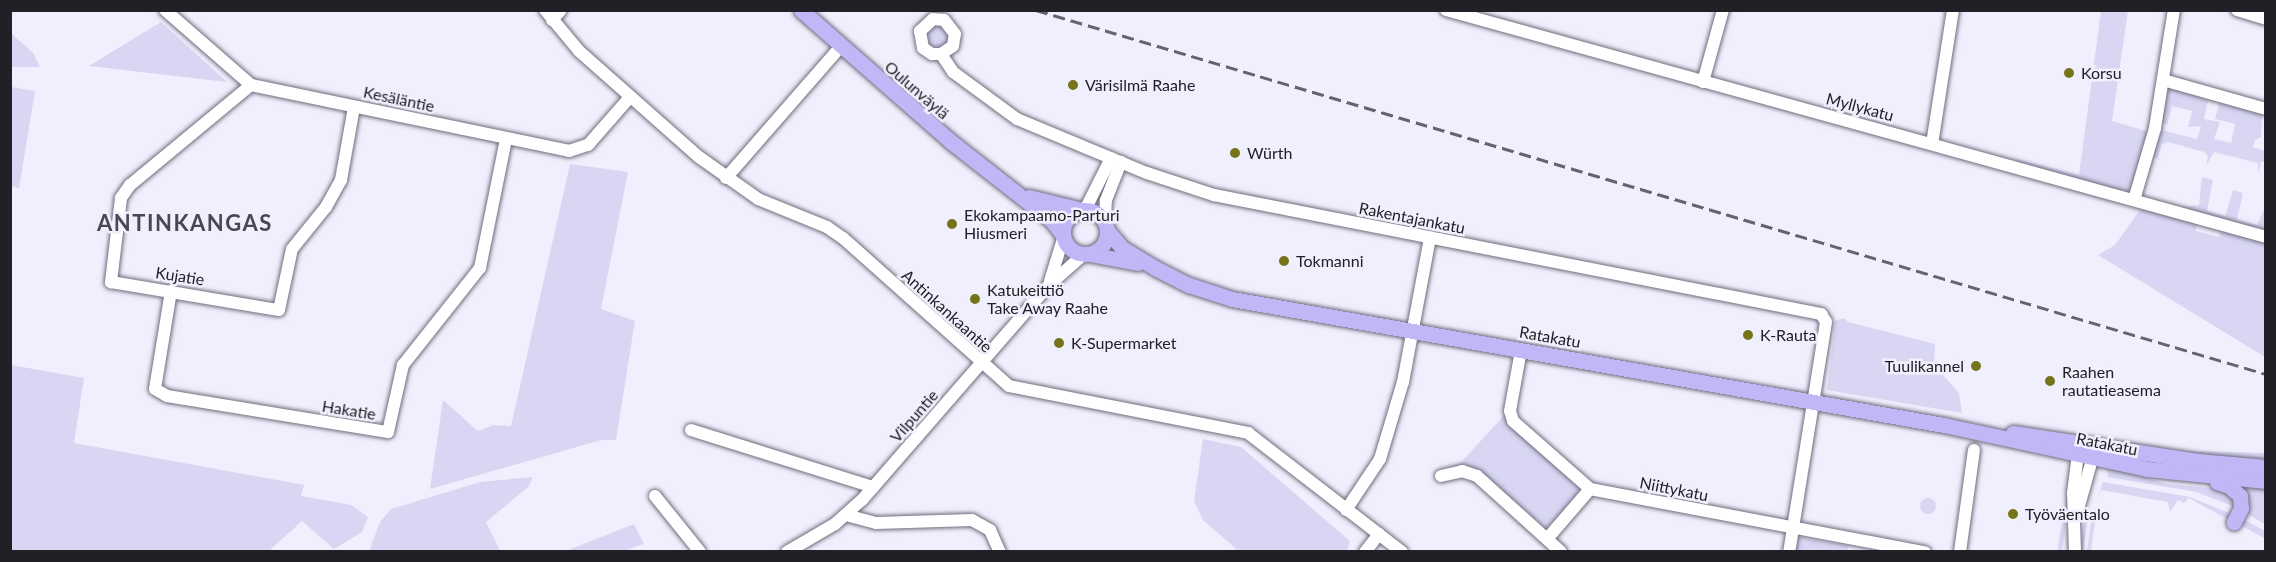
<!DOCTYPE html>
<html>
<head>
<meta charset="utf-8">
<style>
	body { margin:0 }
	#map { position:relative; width:2276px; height:562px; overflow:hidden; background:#f0effd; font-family:Lato,sans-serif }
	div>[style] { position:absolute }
	.green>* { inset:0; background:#d8d6f3 }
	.round { border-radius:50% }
	.roads { filter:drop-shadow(0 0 2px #6e6d7d) drop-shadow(0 0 2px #6e6d7d) }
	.minor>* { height:12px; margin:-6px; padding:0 6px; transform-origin:6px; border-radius:6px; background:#fff }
	.major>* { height:15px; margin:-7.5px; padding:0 7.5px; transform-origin:7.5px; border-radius:7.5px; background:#c1b7f6 }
	.major>.ring { margin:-7.5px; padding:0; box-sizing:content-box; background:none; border:15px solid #c1b7f6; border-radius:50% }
	.rail>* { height:3px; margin-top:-1.5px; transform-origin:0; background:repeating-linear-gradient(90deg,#65646c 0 12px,transparent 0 18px) }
	.dots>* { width:16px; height:16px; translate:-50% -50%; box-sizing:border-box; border:3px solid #f0effd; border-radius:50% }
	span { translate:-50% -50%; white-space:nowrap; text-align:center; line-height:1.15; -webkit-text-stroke:5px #f0effd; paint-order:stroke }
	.poi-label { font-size:16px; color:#212026 }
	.left { translate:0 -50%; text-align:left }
	.right { translate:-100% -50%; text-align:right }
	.street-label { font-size:16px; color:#212026 }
	.district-label { font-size:22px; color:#484755; font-weight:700; letter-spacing:1.5px }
	.frame { position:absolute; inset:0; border:12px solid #212026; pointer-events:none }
</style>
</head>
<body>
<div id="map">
	<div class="green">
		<i style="clip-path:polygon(2101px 11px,2128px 11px,2112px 121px,2150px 132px,2131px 190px,2127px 193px,2016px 163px,2016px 159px,2079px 175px)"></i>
		<i style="clip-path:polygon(161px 22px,227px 82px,89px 66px)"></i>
		<i style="clip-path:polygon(936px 24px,948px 28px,950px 40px,941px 49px,927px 43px,926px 31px)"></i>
		<i style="clip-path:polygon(10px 32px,33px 53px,40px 67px,11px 67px)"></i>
		<i style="clip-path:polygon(2166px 86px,2209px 96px,2204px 119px,2220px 122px,2214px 139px,2231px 143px,2234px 129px,2235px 124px,2215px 119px,2220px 101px,2262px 113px,2261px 137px,2255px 140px,2253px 147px,2265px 151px,2265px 162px,2261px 162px,2258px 173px,2258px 163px,2214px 152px,2206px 166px,2208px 156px,2204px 152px,2168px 142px,2162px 144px,2158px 158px,2161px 161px,2152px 156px,2162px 130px,2197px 139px,2201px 126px,2188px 127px,2192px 111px,2172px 106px,2167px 125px,2161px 122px)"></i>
		<i style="clip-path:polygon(11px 87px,35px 91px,19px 188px,11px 186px)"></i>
		<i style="clip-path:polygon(570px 164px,628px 172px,601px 309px,635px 321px,616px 440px,601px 440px,430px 489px,443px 400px,478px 431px,493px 425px,511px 426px)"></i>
		<i style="clip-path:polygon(2202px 177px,2213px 180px,2207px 211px,2225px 216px,2233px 190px,2243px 193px,2237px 220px,2257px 225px,2265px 207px,2265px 230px,2180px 207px,2199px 205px)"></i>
		<i style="clip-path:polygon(2142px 207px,2197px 223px,2196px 231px,2219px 237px,2221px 229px,2265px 241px,2265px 357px,2098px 255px,2115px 245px)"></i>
		<i style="clip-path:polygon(1844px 318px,1848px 322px,1935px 344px,1934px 365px,1959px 393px,1962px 413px,1827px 390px,1835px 321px)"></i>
		<i style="clip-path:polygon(11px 365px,84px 378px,74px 443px,304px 485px,301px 496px,351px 505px,368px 517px,362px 532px,334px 549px,302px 521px,269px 551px,11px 551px)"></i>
		<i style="clip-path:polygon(1506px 413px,1579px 485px,1578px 496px,1546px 528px,1484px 476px,1468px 466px,1457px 467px)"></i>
		<i style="clip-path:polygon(1203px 439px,1241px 447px,1350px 541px,1347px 551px,1239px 552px,1234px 547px,1203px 520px,1194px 501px)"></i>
		<i style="clip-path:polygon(2185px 451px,2265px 453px,2265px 462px,2186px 453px)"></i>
		<i style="clip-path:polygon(2112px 469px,2168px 484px,2222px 489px,2232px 494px,2235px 507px,2196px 492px,2108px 477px,2107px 470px)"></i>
		<i style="clip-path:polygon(533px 477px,529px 486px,486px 522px,500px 551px,369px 551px,380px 522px,391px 509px,480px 482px)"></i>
		<i style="clip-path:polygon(2103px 482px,2190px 497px,2231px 514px,2229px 520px,2189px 498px,2184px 503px,2178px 500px,2170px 512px,2168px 502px,2101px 490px,2096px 502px)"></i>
		<i style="clip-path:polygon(2236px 486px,2265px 487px,2265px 524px,2244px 512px)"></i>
		<i style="clip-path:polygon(2067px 493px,2070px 497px,2062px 551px,2057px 552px)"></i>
		<i class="round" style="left:1920px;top:498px;width:16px;height:16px"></i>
		<i style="clip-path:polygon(2085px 513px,2089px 514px,2083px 551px,2079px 552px)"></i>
		<i style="clip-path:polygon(2092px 514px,2096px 515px,2091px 551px,2087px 551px)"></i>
		<i style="clip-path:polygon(2241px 518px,2265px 531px,2264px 538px,2238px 524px)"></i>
		<i style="clip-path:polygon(634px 524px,644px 544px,623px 551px,566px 551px)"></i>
		<i style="clip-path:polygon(1798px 537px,1849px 546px,1847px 551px,1796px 551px)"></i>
	</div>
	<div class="roads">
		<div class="minor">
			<i style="left:165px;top:10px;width:114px;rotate:41.1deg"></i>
			<i style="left:251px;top:85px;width:325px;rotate:11.7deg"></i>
			<i style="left:569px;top:151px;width:20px;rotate:-18deg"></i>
			<i style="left:588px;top:145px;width:64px;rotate:-48.8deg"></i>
			<i style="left:545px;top:10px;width:53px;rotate:50.3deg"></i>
			<i style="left:579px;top:51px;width:160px;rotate:41.5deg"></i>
			<i style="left:699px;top:157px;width:72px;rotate:35.4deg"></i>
			<i style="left:758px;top:199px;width:74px;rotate:22.1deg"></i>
			<i style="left:827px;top:227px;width:19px;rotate:35deg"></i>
			<i style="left:843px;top:238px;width:222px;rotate:41.7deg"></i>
			<i style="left:1009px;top:386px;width:244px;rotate:11.1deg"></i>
			<i style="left:1248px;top:433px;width:195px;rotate:37.7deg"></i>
			<i style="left:1446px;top:10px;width:851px;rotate:15.47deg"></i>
			<i style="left:2237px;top:10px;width:30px;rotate:17deg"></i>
			<i style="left:552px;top:20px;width:13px;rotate:-48deg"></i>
			<i style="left:941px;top:54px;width:14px;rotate:-34deg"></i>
			<i style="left:953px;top:46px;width:12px;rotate:-81deg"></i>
			<i style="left:955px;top:34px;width:18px;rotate:-128deg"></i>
			<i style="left:944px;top:20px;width:11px;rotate:-175deg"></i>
			<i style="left:933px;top:19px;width:18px;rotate:137deg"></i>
			<i style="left:920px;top:31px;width:17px;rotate:80deg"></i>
			<i style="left:923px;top:48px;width:11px;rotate:34deg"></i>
			<i style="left:932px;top:54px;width:9px"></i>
			<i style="left:941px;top:54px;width:22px;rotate:56deg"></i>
			<i style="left:953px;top:72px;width:79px;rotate:36.3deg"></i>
			<i style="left:1017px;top:119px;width:141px;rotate:22.6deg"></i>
			<i style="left:1147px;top:173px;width:71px;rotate:18.2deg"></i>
			<i style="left:1214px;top:195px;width:619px;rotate:11.09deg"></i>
			<i style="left:1821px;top:314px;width:9px;rotate:58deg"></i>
			<i style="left:1826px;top:322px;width:233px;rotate:99.1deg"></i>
			<i style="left:2163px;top:80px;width:107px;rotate:15.7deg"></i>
			<i style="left:1703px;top:82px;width:75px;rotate:-74.5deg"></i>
			<i style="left:251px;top:85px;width:157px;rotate:140.4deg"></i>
			<i style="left:130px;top:185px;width:16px;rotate:125deg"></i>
			<i style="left:121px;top:198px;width:85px;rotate:96.8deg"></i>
			<i style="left:111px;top:282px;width:170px;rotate:9.5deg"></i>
			<i style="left:279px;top:310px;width:62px;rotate:-78deg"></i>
			<i style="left:292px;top:249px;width:54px;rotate:-51deg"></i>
			<i style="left:326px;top:207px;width:31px;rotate:-61deg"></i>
			<i style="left:341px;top:180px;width:74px;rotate:-79.9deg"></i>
			<i style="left:1932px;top:144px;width:136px;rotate:-81.1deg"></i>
			<i style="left:726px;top:178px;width:175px;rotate:-48.9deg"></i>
			<i style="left:2134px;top:200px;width:75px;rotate:-73.7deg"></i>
			<i style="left:2155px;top:128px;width:120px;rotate:-80.9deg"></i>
			<i style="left:1085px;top:210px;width:58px;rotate:-63.4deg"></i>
			<i style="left:1105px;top:223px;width:23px;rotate:-88deg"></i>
			<i style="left:1106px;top:200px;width:41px;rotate:-68.5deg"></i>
			<i style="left:1050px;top:281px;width:44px;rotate:-72.8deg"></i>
			<i style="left:171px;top:291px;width:99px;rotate:99.3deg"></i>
			<i style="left:155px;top:389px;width:14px;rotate:30deg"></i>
			<i style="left:167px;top:396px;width:224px;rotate:9.3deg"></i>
			<i style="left:388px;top:432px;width:69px;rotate:-77.4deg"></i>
			<i style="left:403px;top:365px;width:124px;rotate:-51.6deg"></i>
			<i style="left:480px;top:268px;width:132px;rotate:-78.6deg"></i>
			<i style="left:1521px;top:350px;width:62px;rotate:100.2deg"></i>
			<i style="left:1510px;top:411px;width:10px;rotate:73deg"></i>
			<i style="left:1513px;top:421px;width:103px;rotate:41.4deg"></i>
			<i style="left:1590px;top:489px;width:341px;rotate:10.7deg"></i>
			<i style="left:691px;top:430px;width:191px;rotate:17.4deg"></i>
			<i style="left:1441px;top:476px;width:22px;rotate:-13deg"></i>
			<i style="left:1462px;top:471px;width:16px;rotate:18deg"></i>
			<i style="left:1477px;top:476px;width:113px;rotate:42.1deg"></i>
			<i style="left:655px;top:496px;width:72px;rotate:51.2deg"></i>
			<i style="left:1346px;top:510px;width:61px;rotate:-56.3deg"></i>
			<i style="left:1380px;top:459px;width:80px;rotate:-73.4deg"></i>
			<i style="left:1403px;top:382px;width:147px;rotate:-79.4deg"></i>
			<i style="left:2077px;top:513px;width:66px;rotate:-74.3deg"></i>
			<i style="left:846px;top:515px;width:31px;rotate:15deg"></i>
			<i style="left:876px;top:523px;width:96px;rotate:-1.8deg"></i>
			<i style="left:972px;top:520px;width:21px;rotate:29deg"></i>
			<i style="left:990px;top:530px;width:24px;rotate:66deg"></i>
			<i style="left:1547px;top:539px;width:66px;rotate:-49.3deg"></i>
			<i style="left:787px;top:552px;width:56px;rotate:-30.3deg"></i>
			<i style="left:835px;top:524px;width:36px;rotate:-42deg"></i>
			<i style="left:862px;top:500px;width:285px;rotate:-49deg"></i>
			<i style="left:1049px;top:285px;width:45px;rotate:-41.4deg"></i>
			<i style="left:1365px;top:552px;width:23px;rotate:-52deg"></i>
			<i style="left:1960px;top:552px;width:103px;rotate:-82.2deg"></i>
			<i style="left:2075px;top:552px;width:59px;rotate:-91.9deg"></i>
			<i style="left:2073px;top:493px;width:46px;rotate:-82.6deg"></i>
		</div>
		<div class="major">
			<i style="left:801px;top:10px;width:198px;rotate:41.3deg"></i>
			<i style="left:950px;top:141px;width:130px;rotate:38.1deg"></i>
			<i style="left:1052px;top:221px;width:16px;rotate:52deg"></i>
			<i style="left:1029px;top:197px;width:55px;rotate:13.8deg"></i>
			<i class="ring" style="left:1063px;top:210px;width:29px;height:29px"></i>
			<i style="left:1107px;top:230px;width:23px;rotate:50deg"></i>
			<i style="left:1122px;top:248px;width:39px;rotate:31deg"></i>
			<i style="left:1155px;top:268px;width:38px;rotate:27deg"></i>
			<i style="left:1189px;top:285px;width:45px;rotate:18deg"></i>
			<i style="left:1232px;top:299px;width:723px;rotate:10.04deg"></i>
			<i style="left:1944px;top:425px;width:208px;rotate:12.2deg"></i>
			<i style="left:2147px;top:469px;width:120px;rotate:5.8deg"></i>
			<i style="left:1090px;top:254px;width:48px;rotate:10.8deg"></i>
			<i style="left:2013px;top:433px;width:187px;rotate:8.6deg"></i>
			<i style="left:2198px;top:461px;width:68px;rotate:5deg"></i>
			<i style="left:2217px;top:482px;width:13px;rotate:18deg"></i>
			<i style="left:2229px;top:486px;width:15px;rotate:42deg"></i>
			<i style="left:2240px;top:496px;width:12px;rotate:85deg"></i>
			<i style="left:2241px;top:508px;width:16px;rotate:117deg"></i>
		</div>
	</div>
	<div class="rail">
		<i style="left:1036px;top:10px;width:1283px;rotate:16.49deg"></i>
	</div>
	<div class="dots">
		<i style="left:2069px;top:73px;background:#757418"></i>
		<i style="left:1073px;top:85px;background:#757418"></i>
		<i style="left:1235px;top:153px;background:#757418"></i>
		<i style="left:952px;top:224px;background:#757418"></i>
		<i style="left:1284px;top:261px;background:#757418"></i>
		<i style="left:975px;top:299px;background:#757418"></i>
		<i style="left:1748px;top:335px;background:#757418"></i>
		<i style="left:1059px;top:343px;background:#757418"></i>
		<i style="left:1976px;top:366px;background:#757418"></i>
		<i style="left:2050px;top:381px;background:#757418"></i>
		<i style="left:2013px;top:514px;background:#757418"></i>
	</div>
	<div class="poi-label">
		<span class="left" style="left:2081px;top:73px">Korsu</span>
		<span class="left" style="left:1085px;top:85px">Värisilmä Raahe</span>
		<span class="left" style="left:1247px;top:153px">Würth</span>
		<span class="left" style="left:964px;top:224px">Ekokampaamo-Parturi<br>Hiusmeri</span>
		<span class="left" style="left:1296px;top:261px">Tokmanni</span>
		<span class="left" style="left:987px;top:299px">Katukeittiö<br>Take Away Raahe</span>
		<span class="left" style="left:1760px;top:335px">K-Rauta</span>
		<span class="left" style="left:1071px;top:343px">K-Supermarket</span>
		<span class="right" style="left:1964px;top:366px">Tuulikannel</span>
		<span class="left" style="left:2062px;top:381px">Raahen<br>rautatieasema</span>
		<span class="left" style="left:2025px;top:514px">Työväentalo</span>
	</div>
	<div class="street-label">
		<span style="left:917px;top:90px;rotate:41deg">Oulunväylä</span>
		<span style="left:399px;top:99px;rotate:12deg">Kesäläntie</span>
		<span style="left:1860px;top:107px;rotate:15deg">Myllykatu</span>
		<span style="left:1412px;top:218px;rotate:11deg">Rakentajankatu</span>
		<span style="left:180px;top:276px;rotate:9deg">Kujatie</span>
		<span style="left:947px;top:311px;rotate:42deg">Antinkankaantie</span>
		<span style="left:1550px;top:337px;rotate:10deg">Ratakatu</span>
		<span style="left:349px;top:410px;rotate:9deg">Hakatie</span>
		<span style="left:914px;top:416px;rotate:-49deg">Vilpuntie</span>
		<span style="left:2107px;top:444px;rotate:11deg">Ratakatu</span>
		<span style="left:1674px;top:489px;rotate:11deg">Niittykatu</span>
	</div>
	<div class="district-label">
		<span style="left:185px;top:223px">ANTINKANGAS</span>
	</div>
	<div class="frame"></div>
</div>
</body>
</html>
